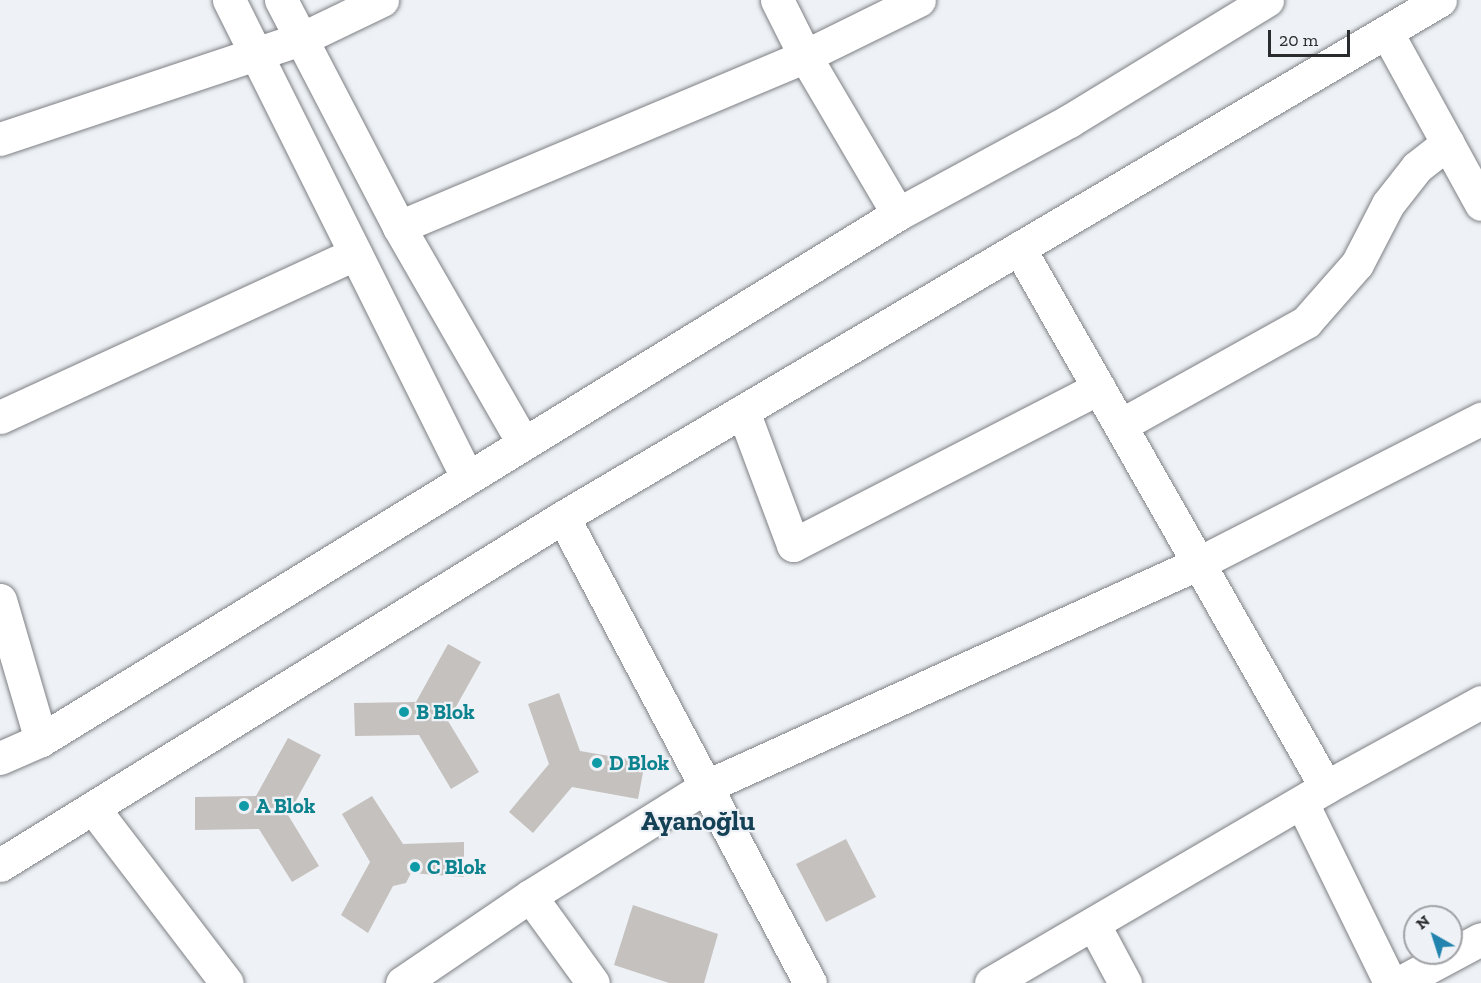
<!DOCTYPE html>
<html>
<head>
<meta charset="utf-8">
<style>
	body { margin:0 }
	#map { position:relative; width:1481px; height:983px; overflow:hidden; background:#eef1f5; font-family:"Zilla Slab",serif }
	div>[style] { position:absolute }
	.building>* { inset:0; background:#c5c1be }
	.roads { filter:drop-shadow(0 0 2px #7d8084) drop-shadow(0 0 2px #7d8084) }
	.minor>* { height:33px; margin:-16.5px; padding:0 16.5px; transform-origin:16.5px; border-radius:16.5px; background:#fff }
	.dots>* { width:16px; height:16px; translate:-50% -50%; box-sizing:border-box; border:3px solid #eef1f5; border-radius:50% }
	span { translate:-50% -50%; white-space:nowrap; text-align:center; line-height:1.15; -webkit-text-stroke:4.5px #eef1f5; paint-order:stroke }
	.culture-label { font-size:21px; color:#0d838f; font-weight:700 }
	.left { translate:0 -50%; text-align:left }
	.district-label { font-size:27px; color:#154156; font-weight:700 }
	.north { position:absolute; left:1403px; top:905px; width:60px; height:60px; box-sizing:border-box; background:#eef1f5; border:2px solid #a0a2a5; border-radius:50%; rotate:321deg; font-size:16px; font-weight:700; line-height:24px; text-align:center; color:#2a2b2c }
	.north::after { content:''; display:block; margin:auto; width:21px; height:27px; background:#2183ae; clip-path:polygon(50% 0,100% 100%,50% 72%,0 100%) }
	.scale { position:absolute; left:1268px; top:30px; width:82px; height:27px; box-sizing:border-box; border:3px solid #2a2b2c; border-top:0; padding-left:8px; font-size:18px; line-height:21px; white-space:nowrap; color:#2a2b2c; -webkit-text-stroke:4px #eef1f5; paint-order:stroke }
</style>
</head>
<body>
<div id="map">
	<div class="building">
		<i style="clip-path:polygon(448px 644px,481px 662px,448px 721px,479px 772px,451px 789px,419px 735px,355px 736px,354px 703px,416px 702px)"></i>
		<i style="clip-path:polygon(559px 693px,580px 751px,645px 762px,638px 799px,572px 787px,533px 833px,509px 812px,549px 764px,528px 704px)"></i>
		<i style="clip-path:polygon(288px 738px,321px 755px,288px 815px,319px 866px,292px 882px,259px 829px,195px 830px,195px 797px,256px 796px)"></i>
		<i style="clip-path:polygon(372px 796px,403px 844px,464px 842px,464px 877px,411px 873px,406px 883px,393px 886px,368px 933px,341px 915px,370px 862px,342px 814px)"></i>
		<i style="clip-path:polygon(846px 839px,876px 897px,826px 922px,796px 864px)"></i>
		<i style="clip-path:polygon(633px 905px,718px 934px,704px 983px,669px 983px,614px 965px)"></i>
	</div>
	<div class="roads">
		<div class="minor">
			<i style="left:229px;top:0;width:533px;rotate:63.48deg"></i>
			<i style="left:281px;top:0;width:256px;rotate:62.5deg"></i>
			<i style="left:399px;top:227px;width:249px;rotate:60.1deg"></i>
			<i style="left:777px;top:0;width:63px;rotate:63.4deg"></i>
			<i style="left:805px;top:56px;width:183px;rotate:59.5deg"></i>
			<i style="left:1387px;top:33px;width:195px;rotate:61.2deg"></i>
			<i style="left:0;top:139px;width:317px;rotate:-18.4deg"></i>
			<i style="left:301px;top:39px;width:90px;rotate:-25.7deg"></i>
			<i style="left:399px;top:227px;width:441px;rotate:-22.8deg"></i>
			<i style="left:805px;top:56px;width:127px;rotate:-26.2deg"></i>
			<i style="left:1019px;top:248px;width:620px;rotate:60.34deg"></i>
			<i style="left:743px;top:411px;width:143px;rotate:69.5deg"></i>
			<i style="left:793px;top:545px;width:344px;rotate:-27.2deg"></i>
			<i style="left:0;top:417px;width:391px;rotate:-24.7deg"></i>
			<i style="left:1121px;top:425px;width:212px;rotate:-29.1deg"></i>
			<i style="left:1306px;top:322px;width:77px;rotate:-48.7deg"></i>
			<i style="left:1357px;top:264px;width:68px;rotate:-62.7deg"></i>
			<i style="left:1388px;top:204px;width:47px;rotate:-51.9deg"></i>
			<i style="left:1417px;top:167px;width:39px;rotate:-38deg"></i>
			<i style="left:563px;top:517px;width:527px;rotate:62.07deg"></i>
			<i style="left:0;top:600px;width:146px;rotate:73.7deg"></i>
			<i style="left:0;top:758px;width:45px;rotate:-23.7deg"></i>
			<i style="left:41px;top:740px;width:1006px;rotate:-31.54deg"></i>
			<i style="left:898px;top:214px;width:195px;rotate:-28.5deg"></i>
			<i style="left:1069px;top:121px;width:232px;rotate:-31.4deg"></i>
			<i style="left:1302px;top:803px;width:200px;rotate:63.9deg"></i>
			<i style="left:93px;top:808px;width:220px;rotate:52.6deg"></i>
			<i style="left:0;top:865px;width:662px;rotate:-31.72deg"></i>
			<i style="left:563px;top:517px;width:1018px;rotate:-30.52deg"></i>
			<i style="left:530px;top:896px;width:107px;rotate:54.1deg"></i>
			<i style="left:1094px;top:925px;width:66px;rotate:61.9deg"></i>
			<i style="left:402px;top:983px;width:155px;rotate:-34.2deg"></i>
			<i style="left:530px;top:896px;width:206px;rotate:-31.9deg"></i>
			<i style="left:705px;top:787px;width:542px;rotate:-24.39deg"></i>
			<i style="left:1199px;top:563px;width:317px;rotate:-27.1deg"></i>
			<i style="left:991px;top:983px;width:388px;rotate:-30.3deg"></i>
			<i style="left:1326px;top:787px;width:177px;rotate:-28.7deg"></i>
			<i style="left:1399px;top:983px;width:93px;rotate:-28.2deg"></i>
		</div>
	</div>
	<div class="dots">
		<i style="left:404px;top:712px;background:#0f9aa8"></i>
		<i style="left:597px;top:763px;background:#0f9aa8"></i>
		<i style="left:244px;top:806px;background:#0f9aa8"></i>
		<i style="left:415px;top:867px;background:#0f9aa8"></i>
	</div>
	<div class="culture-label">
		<span class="left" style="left:416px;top:712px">B Blok</span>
		<span class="left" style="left:609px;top:763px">D Blok</span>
		<span class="left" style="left:256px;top:806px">A Blok</span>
		<span class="left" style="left:427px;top:867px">C Blok</span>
	</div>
	<div class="district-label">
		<span style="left:698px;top:822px">Ayanoğlu</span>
	</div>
	<div class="north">N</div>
	<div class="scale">20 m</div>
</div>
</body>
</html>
